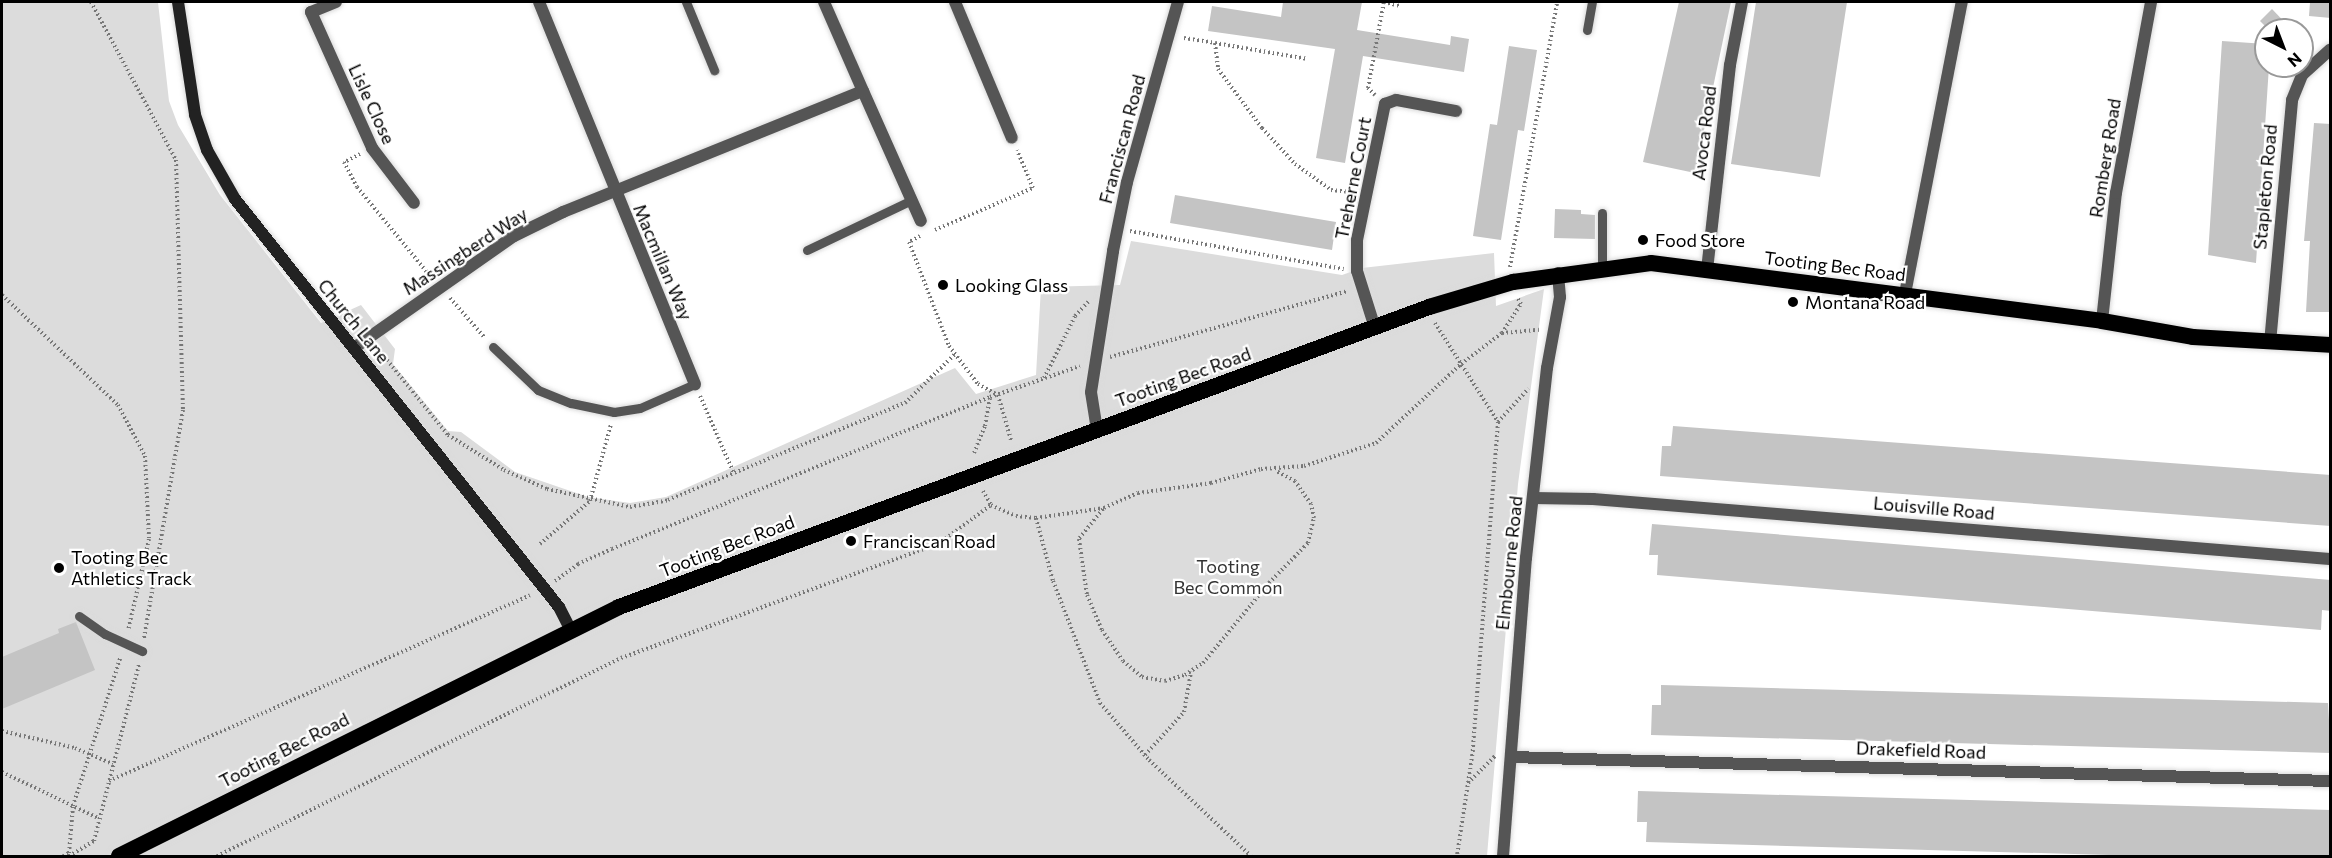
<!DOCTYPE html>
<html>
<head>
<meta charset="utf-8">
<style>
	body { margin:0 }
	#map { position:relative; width:2332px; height:858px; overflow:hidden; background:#fff; font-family:Commissioner,sans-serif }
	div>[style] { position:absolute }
	.green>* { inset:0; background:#dcdcdc }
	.building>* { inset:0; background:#c4c4c4 }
	.path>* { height:4px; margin-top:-2px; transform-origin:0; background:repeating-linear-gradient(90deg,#777 0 1.5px,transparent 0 4.5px) }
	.roads { filter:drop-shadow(0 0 2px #dbdbdb) drop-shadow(0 0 2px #dbdbdb) }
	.service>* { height:9px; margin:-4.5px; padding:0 4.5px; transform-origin:4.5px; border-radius:4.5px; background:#555 }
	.minor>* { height:12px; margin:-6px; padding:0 6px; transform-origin:6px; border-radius:6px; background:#555 }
	.tertiary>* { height:12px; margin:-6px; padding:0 6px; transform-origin:6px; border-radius:6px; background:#555 }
	.secondary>* { height:12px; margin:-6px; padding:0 6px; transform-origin:6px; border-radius:6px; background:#222 }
	.trunk>* { height:16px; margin:-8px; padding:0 8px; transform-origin:8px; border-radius:8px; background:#000 }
	.dots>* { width:16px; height:16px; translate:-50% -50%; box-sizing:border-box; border:3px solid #fff; border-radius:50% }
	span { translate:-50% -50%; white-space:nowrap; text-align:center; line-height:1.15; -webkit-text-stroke:4.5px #fff; paint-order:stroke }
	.street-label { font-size:18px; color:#000 }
	.poi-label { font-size:18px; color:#000 }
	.left { translate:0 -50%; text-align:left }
	.park-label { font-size:18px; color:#333 }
	.frame { position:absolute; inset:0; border:3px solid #000; pointer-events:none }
	.north { position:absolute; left:2254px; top:18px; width:60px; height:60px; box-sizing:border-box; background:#fff; border:2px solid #999; border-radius:50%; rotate:138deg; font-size:16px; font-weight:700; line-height:24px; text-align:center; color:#000 }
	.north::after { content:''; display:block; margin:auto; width:21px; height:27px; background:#000; clip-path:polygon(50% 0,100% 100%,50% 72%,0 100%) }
</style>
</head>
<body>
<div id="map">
	<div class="green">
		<i style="clip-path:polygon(2px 2px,158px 2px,169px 101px,178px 125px,220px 195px,321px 323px,361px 305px,395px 349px,393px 364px,448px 431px,461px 432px,515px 472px,588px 497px,630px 503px,666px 497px,955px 368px,976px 394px,1036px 375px,1041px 287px,1120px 285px,1131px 241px,1342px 275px,1362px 268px,1494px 253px,1496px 306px,1544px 289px,1518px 484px,1487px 856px,2px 856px)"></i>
	</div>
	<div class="building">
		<i style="clip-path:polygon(1283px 2px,1362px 2px,1357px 30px,1450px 45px,1451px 36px,1469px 39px,1464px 72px,1363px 56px,1345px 163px,1316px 158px,1335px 49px,1208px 31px,1212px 6px,1281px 17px)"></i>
		<i style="clip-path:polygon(1679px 2px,1731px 2px,1695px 173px,1643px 162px)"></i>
		<i style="clip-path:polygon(1756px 2px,1847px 2px,1820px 177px,1731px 164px)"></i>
		<i style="clip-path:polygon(2310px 2px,2331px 2px,2331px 18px,2309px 16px)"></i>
		<i style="clip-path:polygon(2272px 9px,2292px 30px,2269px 30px,2260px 21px)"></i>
		<i style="clip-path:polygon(2222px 41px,2266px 44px,2266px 66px,2269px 66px,2256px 263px,2208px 255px)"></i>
		<i style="clip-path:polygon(1509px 46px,1537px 50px,1524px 131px,1518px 130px,1501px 240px,1473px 236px,1490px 124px,1497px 125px)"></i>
		<i style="clip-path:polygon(2314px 123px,2331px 124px,2331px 312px,2306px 312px,2310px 241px,2304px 241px)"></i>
		<i style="clip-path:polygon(1175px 195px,1336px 222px,1332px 250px,1170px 223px)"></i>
		<i style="clip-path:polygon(1555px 209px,1581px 210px,1581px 214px,1595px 215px,1595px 239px,1554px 238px)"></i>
		<i style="clip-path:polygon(1673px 426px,2331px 475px,2331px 526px,1660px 476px,1662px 446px,1671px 446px)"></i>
		<i style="clip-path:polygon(1652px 524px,2331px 580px,2331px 611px,2322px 610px,2321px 630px,1657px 575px,1658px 555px,1649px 555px)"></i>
		<i style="clip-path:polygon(76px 622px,95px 670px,2px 709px,2px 657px,59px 633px,58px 629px)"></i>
		<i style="clip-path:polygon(1661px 685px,2328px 703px,2331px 753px,1651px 735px,1652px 705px,1661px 705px)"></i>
		<i style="clip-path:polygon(1638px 791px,2331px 810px,2331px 856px,2143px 856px,1646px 842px,1647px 822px,1637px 822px)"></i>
	</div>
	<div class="path">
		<i style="left:91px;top:2px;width:179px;rotate:61.7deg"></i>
		<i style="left:176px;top:160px;width:250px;rotate:88.4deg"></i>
		<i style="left:183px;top:410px;width:232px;rotate:99.7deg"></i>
		<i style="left:1184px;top:38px;width:31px;rotate:9deg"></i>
		<i style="left:1215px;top:43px;width:26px;rotate:83deg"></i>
		<i style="left:1218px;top:69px;width:74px;rotate:53.3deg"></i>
		<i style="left:1262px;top:128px;width:49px;rotate:47.5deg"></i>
		<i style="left:1295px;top:164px;width:44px;rotate:35.8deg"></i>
		<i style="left:1331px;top:190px;width:20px;rotate:6deg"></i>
		<i style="left:1215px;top:43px;width:94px;rotate:9.8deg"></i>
		<i style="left:1375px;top:95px;width:10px;rotate:-135deg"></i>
		<i style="left:1368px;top:88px;width:87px;rotate:-79.5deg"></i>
		<i style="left:1384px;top:2px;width:16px;rotate:14deg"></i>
		<i style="left:360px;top:154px;width:18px;rotate:153deg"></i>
		<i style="left:344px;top:162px;width:28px;rotate:63deg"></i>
		<i style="left:357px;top:187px;width:117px;rotate:50.6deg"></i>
		<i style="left:935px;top:230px;width:107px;rotate:-23.2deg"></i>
		<i style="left:1033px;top:188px;width:41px;rotate:-112.8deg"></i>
		<i style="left:1130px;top:231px;width:217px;rotate:10.1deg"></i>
		<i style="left:920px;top:236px;width:13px;rotate:151deg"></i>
		<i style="left:909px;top:242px;width:111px;rotate:69deg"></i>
		<i style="left:949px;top:346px;width:48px;rotate:52.7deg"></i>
		<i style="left:978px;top:384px;width:23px;rotate:29deg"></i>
		<i style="left:998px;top:395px;width:47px;rotate:73.9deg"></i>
		<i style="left:1510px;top:267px;width:269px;rotate:-79.9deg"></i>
		<i style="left:2px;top:295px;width:160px;rotate:43.5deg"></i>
		<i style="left:118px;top:405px;width:58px;rotate:62.1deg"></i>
		<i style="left:145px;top:456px;width:83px;rotate:87.2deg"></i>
		<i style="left:149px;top:539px;width:94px;rotate:102.9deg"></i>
		<i style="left:450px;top:298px;width:53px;rotate:48.8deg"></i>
		<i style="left:1435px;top:323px;width:117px;rotate:57.5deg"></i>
		<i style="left:1498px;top:422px;width:329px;rotate:94.4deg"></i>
		<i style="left:1473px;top:750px;width:107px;rotate:98.6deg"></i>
		<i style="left:1502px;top:333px;width:37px;rotate:-5deg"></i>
		<i style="left:1110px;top:357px;width:247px;rotate:-15.5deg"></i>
		<i style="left:387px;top:360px;width:97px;rotate:50.9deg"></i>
		<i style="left:448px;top:435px;width:66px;rotate:32deg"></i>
		<i style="left:504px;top:470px;width:47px;rotate:23.8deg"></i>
		<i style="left:547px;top:489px;width:85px;rotate:12.2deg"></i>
		<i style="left:630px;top:507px;width:39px;rotate:-10deg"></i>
		<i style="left:668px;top:500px;width:256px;rotate:-22.3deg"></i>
		<i style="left:905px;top:403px;width:69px;rotate:-44.4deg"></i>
		<i style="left:1044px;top:378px;width:69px;rotate:-63.4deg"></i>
		<i style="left:1075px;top:316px;width:22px;rotate:-47deg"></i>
		<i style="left:700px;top:396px;width:85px;rotate:66.4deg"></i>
		<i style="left:1498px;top:422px;width:45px;rotate:-47.7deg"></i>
		<i style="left:974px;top:453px;width:29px;rotate:-68deg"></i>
		<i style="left:985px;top:426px;width:28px;rotate:-80deg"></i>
		<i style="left:983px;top:491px;width:16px;rotate:60deg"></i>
		<i style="left:991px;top:505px;width:27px;rotate:24deg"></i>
		<i style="left:1016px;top:516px;width:20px;rotate:6deg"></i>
		<i style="left:1036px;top:518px;width:69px;rotate:-8.4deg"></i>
		<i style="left:1104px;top:508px;width:37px;rotate:-24deg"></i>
		<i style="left:1138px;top:493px;width:74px;rotate:-7.8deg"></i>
		<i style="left:1211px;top:483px;width:52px;rotate:-15.6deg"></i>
		<i style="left:1261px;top:469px;width:43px;rotate:-4deg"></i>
		<i style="left:1304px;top:466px;width:76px;rotate:-17.7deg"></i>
		<i style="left:1376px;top:443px;width:116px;rotate:-42.9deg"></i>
		<i style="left:1461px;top:364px;width:51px;rotate:-37.1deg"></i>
		<i style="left:1502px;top:333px;width:35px;rotate:-57deg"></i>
		<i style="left:1521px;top:304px;width:8px;rotate:-120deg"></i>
		<i style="left:1103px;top:509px;width:38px;rotate:129deg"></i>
		<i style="left:1079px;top:539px;width:57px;rotate:81.9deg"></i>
		<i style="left:1087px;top:595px;width:38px;rotate:67deg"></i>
		<i style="left:1102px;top:630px;width:37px;rotate:56deg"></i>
		<i style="left:1123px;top:661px;width:25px;rotate:40deg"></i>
		<i style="left:1142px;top:677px;width:23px;rotate:10deg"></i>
		<i style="left:1165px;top:681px;width:21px;rotate:-17deg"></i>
		<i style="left:1185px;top:675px;width:22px;rotate:-34deg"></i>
		<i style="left:1203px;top:663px;width:104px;rotate:-50.5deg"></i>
		<i style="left:1269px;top:583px;width:56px;rotate:-45.7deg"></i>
		<i style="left:1308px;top:543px;width:26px;rotate:-77deg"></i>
		<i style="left:1314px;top:518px;width:14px;rotate:-102deg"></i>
		<i style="left:1311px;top:504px;width:28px;rotate:-125deg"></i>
		<i style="left:1295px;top:481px;width:21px;rotate:-152deg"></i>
		<i style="left:1036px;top:518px;width:65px;rotate:74.9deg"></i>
		<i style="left:1053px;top:581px;width:131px;rotate:68.9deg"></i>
		<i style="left:1100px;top:703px;width:75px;rotate:49.3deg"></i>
		<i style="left:1149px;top:760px;width:140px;rotate:43.3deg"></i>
		<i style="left:540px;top:544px;width:66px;rotate:-40.7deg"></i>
		<i style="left:590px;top:501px;width:80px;rotate:-74.7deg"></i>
		<i style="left:555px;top:581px;width:29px;rotate:-36deg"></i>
		<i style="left:578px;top:564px;width:37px;rotate:-24deg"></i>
		<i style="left:612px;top:549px;width:407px;rotate:-21.9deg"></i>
		<i style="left:990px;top:397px;width:95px;rotate:-19deg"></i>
		<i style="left:2px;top:731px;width:75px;rotate:13.1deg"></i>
		<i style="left:75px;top:748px;width:41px;rotate:22.8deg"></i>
		<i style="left:1145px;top:755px;width:58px;rotate:-47.8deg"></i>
		<i style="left:1184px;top:712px;width:41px;rotate:-80.1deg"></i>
		<i style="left:2px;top:772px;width:106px;rotate:25.6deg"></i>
		<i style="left:109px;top:781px;width:460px;rotate:-23.8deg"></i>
		<i style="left:1468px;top:783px;width:40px;rotate:-45deg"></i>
		<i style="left:63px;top:856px;width:7px;rotate:-27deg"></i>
		<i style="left:69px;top:853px;width:47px;rotate:-85.1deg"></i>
		<i style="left:73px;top:806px;width:157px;rotate:-72.3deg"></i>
		<i style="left:69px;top:856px;width:29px;rotate:-31deg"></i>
		<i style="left:94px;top:841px;width:183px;rotate:-75.7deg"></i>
		<i style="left:217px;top:856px;width:450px;rotate:-26.1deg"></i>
		<i style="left:621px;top:658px;width:337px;rotate:-19.8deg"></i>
		<i style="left:938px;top:544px;width:66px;rotate:-36.3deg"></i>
	</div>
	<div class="roads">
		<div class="service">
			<i style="left:686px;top:2px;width:74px;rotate:67.6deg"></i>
			<i style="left:1587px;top:30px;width:28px;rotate:-80deg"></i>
			<i style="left:807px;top:250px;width:116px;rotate:-25.5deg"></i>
			<i style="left:1602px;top:268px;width:55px;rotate:-90deg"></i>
			<i style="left:493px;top:347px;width:62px;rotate:43.7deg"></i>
			<i style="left:538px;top:390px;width:35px;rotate:22deg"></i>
			<i style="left:571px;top:403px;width:44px;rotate:11.8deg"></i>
			<i style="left:614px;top:412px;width:26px;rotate:-9deg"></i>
			<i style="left:640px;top:408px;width:60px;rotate:-23.6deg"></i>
			<i style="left:79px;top:616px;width:32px;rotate:35deg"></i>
			<i style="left:105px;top:634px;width:41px;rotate:24.7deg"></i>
		</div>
		<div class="minor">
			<i style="left:336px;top:2px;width:27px;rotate:158deg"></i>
			<i style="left:311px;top:12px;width:149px;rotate:65.8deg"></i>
			<i style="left:372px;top:148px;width:69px;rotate:52.6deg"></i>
			<i style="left:539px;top:2px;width:413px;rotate:67.8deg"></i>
			<i style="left:955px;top:2px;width:147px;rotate:67.3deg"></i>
			<i style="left:863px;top:91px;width:142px;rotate:66deg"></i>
			<i style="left:1707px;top:270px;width:206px;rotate:-83.6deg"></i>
			<i style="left:1730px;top:65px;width:64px;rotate:-79.2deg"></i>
			<i style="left:1905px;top:294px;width:298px;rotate:-79deg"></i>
			<i style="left:2102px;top:321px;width:129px;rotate:-83.8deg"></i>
			<i style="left:2116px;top:193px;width:194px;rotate:-79.6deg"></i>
			<i style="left:1375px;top:328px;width:60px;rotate:-107.5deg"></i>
			<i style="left:1357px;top:271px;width:31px;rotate:-90deg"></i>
			<i style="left:1357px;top:240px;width:139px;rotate:-78.4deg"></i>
			<i style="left:1385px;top:104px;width:12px;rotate:-20deg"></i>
			<i style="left:1396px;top:100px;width:61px;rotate:10.4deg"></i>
			<i style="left:2270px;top:343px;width:244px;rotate:-84.8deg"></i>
			<i style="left:2292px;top:100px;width:27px;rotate:-68deg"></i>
			<i style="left:2302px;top:75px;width:38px;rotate:-42deg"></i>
			<i style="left:354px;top:348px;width:195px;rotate:-35deg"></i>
			<i style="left:514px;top:236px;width:55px;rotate:-26.1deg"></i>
			<i style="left:563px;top:212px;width:323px;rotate:-22deg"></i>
			<i style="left:863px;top:91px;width:97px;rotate:-113.7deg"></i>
			<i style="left:1533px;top:498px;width:60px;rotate:1deg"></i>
			<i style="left:1593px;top:499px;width:739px;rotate:4.65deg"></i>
			<i style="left:1511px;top:757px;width:819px;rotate:1.68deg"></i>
			<i style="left:1503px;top:856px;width:299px;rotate:-85.6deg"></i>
			<i style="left:1526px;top:558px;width:191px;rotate:-83.7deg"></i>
			<i style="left:1547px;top:368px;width:72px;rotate:-79.6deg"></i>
			<i style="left:1560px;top:297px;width:24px;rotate:-95deg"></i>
		</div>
		<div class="tertiary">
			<i style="left:1097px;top:430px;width:38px;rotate:-99deg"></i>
			<i style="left:1091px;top:392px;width:143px;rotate:-81.1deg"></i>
			<i style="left:1113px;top:251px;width:70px;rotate:-78.5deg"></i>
			<i style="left:1127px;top:182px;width:187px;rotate:-74.2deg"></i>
		</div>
		<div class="secondary">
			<i style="left:178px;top:2px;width:114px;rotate:81.4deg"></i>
			<i style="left:195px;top:115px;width:37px;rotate:71deg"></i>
			<i style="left:207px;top:150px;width:56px;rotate:60.3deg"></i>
			<i style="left:235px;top:199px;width:521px;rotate:51.55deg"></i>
			<i style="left:559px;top:607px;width:27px;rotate:63deg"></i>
		</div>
		<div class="trunk">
			<i style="left:119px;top:856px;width:559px;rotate:-26.47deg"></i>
			<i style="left:619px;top:607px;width:864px;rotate:-20.32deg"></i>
			<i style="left:1429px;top:307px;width:88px;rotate:-16.6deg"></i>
			<i style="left:1513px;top:282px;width:139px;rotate:-7.8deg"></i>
			<i style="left:1651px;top:263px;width:455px;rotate:7.3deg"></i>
			<i style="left:2102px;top:321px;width:92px;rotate:10deg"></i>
			<i style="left:2193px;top:337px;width:137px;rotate:3.3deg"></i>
		</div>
	</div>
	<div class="dots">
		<i style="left:1643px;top:240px;background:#000"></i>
		<i style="left:943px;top:285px;background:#000"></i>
		<i style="left:1793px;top:302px;background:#000"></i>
		<i style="left:851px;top:541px;background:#000"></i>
		<i style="left:59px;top:568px;background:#000"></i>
	</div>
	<div class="street-label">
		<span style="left:372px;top:104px;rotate:65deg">Lisle Close</span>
		<span style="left:1704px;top:133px;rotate:-83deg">Avoca Road</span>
		<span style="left:1122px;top:139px;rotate:-75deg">Franciscan Road</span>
		<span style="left:2105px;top:158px;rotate:-81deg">Romberg Road</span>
		<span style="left:1353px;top:178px;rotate:-79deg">Treherne Court</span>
		<span style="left:2265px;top:187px;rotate:-85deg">Stapleton Road</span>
		<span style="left:465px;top:251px;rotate:-33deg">Massingberd Way</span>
		<span style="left:663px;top:262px;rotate:67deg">Macmillan Way</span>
		<span style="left:1835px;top:266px;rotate:7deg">Tooting Bec Road</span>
		<span style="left:354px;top:321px;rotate:51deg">Church Lane</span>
		<span style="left:1183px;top:377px;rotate:-20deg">Tooting Bec Road</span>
		<span style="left:1934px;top:508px;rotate:5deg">Louisville Road</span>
		<span style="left:727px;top:546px;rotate:-21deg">Tooting Bec Road</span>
		<span style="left:1509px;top:563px;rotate:-84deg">Elmbourne Road</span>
		<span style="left:284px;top:750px;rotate:-27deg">Tooting Bec Road</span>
		<span style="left:1921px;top:750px;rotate:2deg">Drakefield Road</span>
	</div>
	<div class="poi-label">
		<span class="left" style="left:1655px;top:240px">Food Store</span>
		<span class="left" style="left:955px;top:285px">Looking Glass</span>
		<span class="left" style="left:1805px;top:302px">Montana Road</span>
		<span class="left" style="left:863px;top:541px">Franciscan Road</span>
		<span class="left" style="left:71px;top:568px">Tooting Bec<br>Athletics Track</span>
	</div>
	<div class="park-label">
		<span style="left:1228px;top:577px">Tooting<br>Bec Common</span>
	</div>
	<div class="frame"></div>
	<div class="north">N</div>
</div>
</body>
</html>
